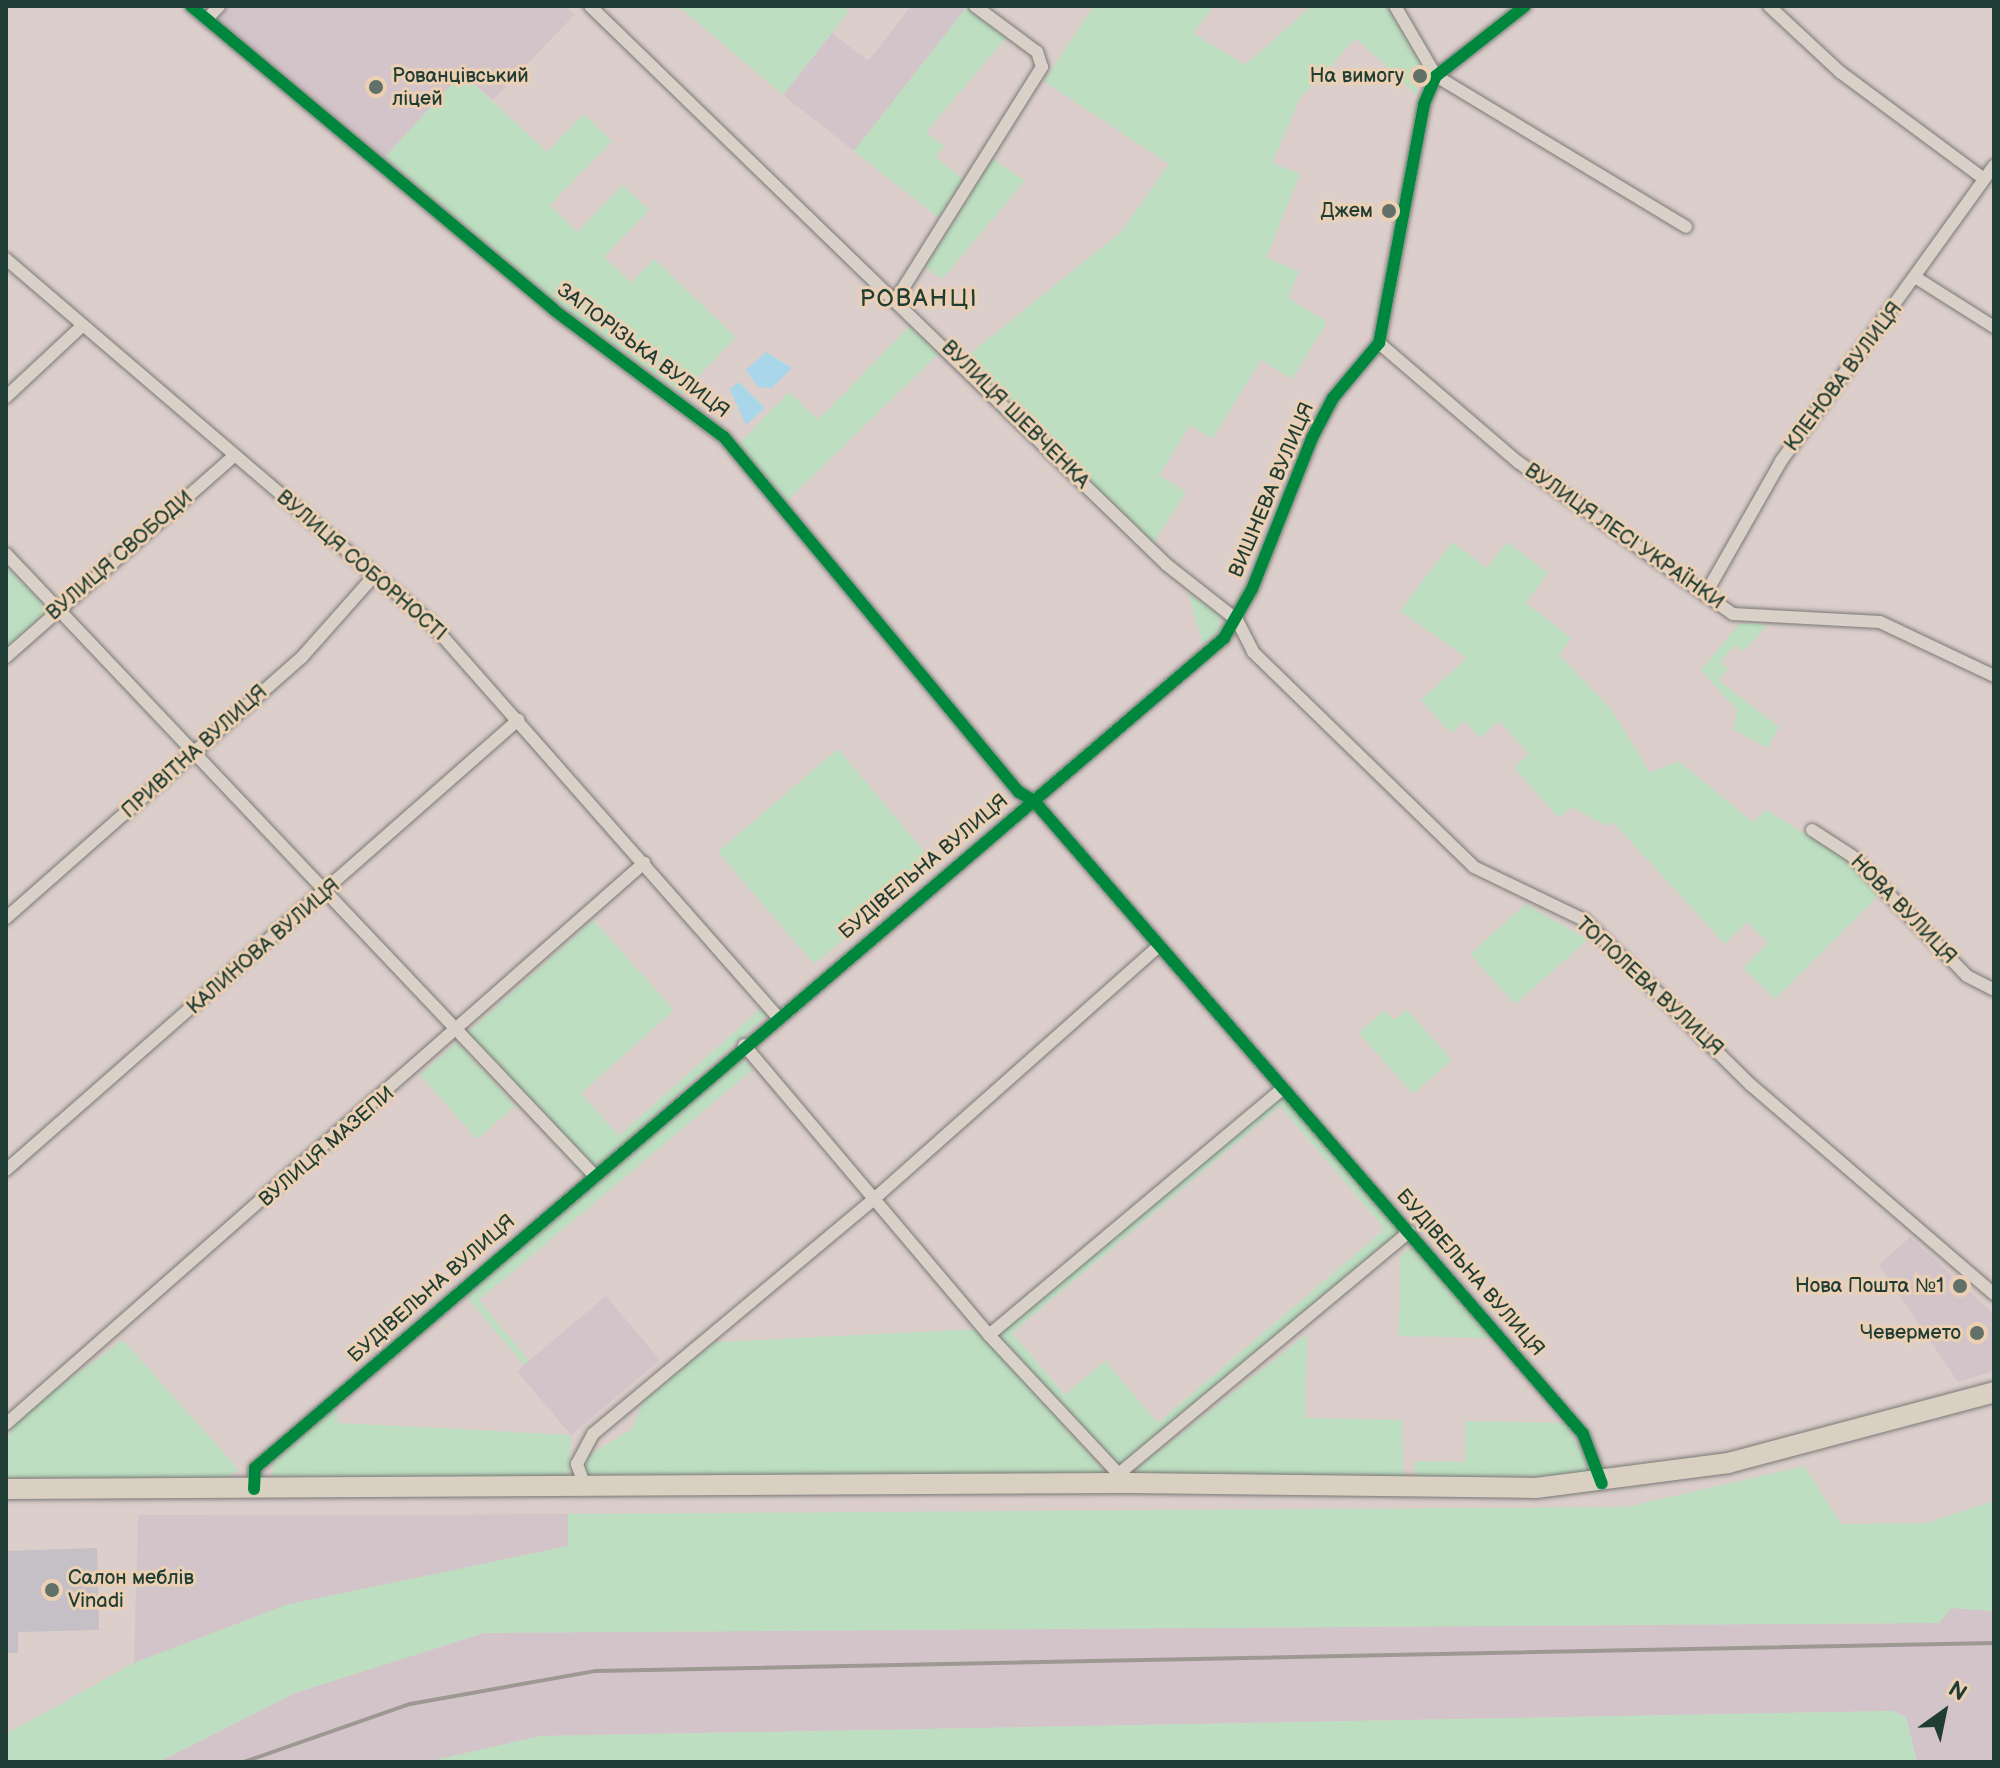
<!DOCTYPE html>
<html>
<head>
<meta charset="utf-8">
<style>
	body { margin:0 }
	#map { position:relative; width:2000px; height:1768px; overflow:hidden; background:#dbcecb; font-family:"Balsamiq Sans",sans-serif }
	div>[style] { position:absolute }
	.built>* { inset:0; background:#d3c4c9 }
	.green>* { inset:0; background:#bddec1 }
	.water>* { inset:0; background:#a9d7e9 }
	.building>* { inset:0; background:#c4c0c6 }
	.roads { filter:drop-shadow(0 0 2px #797976) drop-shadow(0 0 2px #797976) }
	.street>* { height:12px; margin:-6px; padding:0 6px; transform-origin:6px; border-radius:6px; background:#d9d0c7 }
	.primary>* { height:20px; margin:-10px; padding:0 10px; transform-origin:10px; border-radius:10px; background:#dad0c2 }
	.rail>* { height:4px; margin:-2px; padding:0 2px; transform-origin:2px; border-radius:2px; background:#9d9992 }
	.cycleway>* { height:12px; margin:-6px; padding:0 6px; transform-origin:6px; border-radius:6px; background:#00873e }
	.dots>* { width:22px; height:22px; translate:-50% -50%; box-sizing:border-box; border:4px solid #ecd0b3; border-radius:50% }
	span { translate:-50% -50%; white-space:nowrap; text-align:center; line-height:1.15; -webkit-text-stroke:6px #ecd0b3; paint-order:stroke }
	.poi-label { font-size:20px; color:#1f3d34 }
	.left { translate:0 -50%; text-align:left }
	.right { translate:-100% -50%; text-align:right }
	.street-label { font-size:20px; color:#1f3d34 }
	.quarter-label { font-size:24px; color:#1f3d34; letter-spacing:2px }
	.frame { position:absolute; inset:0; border:8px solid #1f3d34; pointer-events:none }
	.north { position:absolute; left:1904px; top:1672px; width:80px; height:80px; -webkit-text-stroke:6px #ecd0b3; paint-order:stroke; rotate:33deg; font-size:22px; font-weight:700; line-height:32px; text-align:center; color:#1f3d34 }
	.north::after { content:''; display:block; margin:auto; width:28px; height:36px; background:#1f3d34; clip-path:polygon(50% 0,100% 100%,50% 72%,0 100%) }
</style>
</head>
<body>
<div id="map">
	<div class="built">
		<i style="clip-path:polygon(229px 6px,564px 6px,575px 14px,493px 100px,462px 73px,385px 157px,219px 18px)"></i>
		<i style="clip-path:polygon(911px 6px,966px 8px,854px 151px,783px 95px,832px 33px,868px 61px)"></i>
		<i style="clip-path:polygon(1910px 1237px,1994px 1314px,1994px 1371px,1958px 1382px,1879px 1265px)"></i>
		<i style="clip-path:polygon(606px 1296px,660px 1360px,571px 1435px,517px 1371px)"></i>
		<i style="clip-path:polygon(568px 1514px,568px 1546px,286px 1605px,134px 1663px,138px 1515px)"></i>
		<i style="clip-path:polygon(1951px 1608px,1994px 1611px,1994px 1762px,1917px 1762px,1906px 1717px,1893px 1711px,540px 1736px,427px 1762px,159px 1762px,295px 1693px,484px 1633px,1939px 1623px)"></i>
	</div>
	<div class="green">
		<i style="clip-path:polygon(668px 6px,842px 6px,849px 11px,783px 95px,683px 10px)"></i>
		<i style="clip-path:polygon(1094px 6px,1214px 6px,1193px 33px,1245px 65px,1312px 6px,1386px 6px,1423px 68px,1416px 68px,1418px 96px,1356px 38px,1300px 98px,1272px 163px,1300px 174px,1266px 258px,1299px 271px,1288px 298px,1327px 322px,1292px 379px,1261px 360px,1212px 439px,1190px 425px,1159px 475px,1186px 492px,1153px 544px,966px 357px,1121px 232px,1169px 164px,1044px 81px)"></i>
		<i style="clip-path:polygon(966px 8px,1006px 38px,926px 132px,944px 146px,936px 157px,963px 179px,939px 218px,854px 151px)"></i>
		<i style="clip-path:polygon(462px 73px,547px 152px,584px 114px,612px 141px,550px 205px,577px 232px,623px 185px,649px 210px,604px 257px,631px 283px,654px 259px,736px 337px,682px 394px,559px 304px,385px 157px)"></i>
		<i style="clip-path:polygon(993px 159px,1025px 181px,942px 279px,925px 267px)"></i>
		<i style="clip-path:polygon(910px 326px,938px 354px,787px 501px,739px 444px,789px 392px,818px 420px)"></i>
		<i style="clip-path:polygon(1452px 542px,1487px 568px,1507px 542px,1548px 573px,1526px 603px,1571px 638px,1559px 655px,1611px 709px,1650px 773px,1678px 761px,1753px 822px,1766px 810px,1849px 861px,1880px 894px,1775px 999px,1743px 968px,1768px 943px,1747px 922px,1725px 944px,1613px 822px,1607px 826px,1571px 807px,1559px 818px,1514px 768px,1529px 754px,1499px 721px,1480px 738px,1464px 721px,1451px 733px,1421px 700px,1467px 658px,1400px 611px)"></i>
		<i style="clip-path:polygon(6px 567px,50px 609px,10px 644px,6px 639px)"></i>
		<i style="clip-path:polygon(1188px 593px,1219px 614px,1220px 630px,1203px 644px)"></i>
		<i style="clip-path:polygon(1740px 623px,1768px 625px,1743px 652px,1735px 645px,1720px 661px,1728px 669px,1718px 680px,1779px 727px,1767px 748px,1733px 729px,1738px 711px,1701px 670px)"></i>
		<i style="clip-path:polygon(838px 749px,935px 864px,814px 964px,718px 852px)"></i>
		<i style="clip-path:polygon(1526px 904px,1588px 940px,1515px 1004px,1470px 954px)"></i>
		<i style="clip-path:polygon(593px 920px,674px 1010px,581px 1093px,619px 1136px,761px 1008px,767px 1015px,595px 1168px,467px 1033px)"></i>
		<i style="clip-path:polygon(1385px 1010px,1394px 1020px,1407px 1010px,1452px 1060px,1413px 1094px,1359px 1033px)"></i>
		<i style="clip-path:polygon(457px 1042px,515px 1106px,477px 1139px,420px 1075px)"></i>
		<i style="clip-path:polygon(742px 1057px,752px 1070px,479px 1300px,529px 1361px,524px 1365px,465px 1295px)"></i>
		<i style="clip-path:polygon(evenodd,1282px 1094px,1400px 1231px,1114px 1470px,995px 1336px,1282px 1094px,1280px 1106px,1385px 1229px,1158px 1423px,1105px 1361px,1065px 1395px,1012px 1333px,1280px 1106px)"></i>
		<i style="clip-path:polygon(1412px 1246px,1491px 1338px,1399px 1336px,1400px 1256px)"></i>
		<i style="clip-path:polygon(979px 1329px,1111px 1479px,592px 1478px,584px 1469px,587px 1456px,632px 1429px,644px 1399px,715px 1342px)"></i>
		<i style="clip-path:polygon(1307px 1334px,1305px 1418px,1402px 1420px,1403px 1477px,1134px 1480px,1133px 1472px)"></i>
		<i style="clip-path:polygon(123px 1340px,239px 1470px,225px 1478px,6px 1478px,6px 1441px,19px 1416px)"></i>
		<i style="clip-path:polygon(336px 1407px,338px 1423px,571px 1435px,569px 1479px,272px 1477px,274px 1461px)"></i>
		<i style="clip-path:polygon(1466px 1421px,1566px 1423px,1593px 1476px,1415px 1478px,1415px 1461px,1465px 1462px)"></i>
		<i style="clip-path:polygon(1804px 1466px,1841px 1524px,1927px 1523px,1994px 1501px,1994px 1611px,1951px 1608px,1939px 1623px,484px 1633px,295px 1693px,159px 1762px,6px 1762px,6px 1734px,134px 1663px,286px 1605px,568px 1546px,568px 1514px,1627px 1507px)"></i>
		<i style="clip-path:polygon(1893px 1711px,1906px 1717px,1917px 1762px,427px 1762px,540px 1736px)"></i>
	</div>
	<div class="water">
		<i style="clip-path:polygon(766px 352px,792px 368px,772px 388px,758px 387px,746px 370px)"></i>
		<i style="clip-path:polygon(739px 382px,765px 408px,746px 425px,730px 389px)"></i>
	</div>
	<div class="building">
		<i style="clip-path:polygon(97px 1548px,99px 1630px,18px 1632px,18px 1653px,6px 1653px,6px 1551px)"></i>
	</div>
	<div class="roads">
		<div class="street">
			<i style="left:191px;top:6px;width:473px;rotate:39.9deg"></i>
			<i style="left:554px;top:310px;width:212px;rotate:36.8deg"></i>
			<i style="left:724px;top:437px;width:462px;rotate:50.3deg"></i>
			<i style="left:1019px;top:792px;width:17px;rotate:31deg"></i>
			<i style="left:1034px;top:801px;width:838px;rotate:49.06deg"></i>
			<i style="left:1583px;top:1434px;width:53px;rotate:69.2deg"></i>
			<i style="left:590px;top:6px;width:803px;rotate:44.09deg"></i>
			<i style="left:1167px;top:565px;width:89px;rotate:38.2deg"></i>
			<i style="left:1237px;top:620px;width:36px;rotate:63deg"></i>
			<i style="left:1253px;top:652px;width:308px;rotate:44.2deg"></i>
			<i style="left:1474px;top:867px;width:122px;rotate:25.7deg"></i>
			<i style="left:1584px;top:920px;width:235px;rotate:44.7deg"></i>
			<i style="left:1751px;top:1085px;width:321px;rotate:40.7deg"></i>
			<i style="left:1395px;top:6px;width:81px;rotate:59.6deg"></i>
			<i style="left:1436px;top:76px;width:292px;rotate:31.1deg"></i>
			<i style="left:1769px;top:6px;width:97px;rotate:42.9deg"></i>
			<i style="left:1840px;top:72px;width:179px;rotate:36.6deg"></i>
			<i style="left:207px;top:19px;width:18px;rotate:-47deg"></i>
			<i style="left:6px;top:259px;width:557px;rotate:40.56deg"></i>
			<i style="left:429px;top:621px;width:526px;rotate:48.62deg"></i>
			<i style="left:1918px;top:279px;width:90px;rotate:32.3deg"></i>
			<i style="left:897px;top:298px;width:273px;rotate:-57.9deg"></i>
			<i style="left:1042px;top:67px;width:16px;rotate:-108deg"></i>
			<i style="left:1037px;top:52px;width:77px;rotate:-143.4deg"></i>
			<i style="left:1379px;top:343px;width:183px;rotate:40.6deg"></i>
			<i style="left:1518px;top:462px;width:263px;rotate:35.3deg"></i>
			<i style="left:1733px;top:614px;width:147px;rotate:3.1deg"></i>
			<i style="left:1880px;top:622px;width:126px;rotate:25.3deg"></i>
			<i style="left:6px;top:397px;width:105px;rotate:-43.1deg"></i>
			<i style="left:6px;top:554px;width:855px;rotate:46.56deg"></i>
			<i style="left:1705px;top:595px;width:154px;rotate:-60.4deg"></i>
			<i style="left:1781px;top:461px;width:364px;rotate:-54.2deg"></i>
			<i style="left:6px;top:657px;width:305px;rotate:-41.4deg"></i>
			<i style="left:1812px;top:830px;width:48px;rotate:33deg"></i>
			<i style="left:1852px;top:856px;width:166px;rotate:46.2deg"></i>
			<i style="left:1967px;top:976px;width:30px;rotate:27deg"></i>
			<i style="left:6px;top:918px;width:395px;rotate:-41.4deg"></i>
			<i style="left:302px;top:657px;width:108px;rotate:-48.4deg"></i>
			<i style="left:744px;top:1045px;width:380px;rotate:49.8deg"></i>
			<i style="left:989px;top:1335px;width:200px;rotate:47deg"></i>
			<i style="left:6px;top:1170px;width:682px;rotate:-41.31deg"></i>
			<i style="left:989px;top:1335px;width:384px;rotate:-40deg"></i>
			<i style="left:6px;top:1424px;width:850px;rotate:-41.33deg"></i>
			<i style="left:1115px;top:1477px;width:383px;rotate:-39.8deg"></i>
			<i style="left:254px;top:1489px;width:21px;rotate:-87deg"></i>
			<i style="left:255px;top:1468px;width:1276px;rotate:-40.58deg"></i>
			<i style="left:1224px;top:638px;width:56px;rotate:-60.3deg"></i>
			<i style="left:1252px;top:589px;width:162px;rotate:-68.3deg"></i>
			<i style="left:1312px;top:438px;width:45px;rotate:-62.3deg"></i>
			<i style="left:1333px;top:398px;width:72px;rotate:-50.1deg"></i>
			<i style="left:1379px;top:343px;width:243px;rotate:-79.3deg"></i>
			<i style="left:1424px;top:104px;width:30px;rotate:-67deg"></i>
			<i style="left:1436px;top:76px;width:113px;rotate:-38.2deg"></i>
			<i style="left:586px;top:1489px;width:27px;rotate:-110deg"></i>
			<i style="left:577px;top:1464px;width:34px;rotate:-62deg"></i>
			<i style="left:593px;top:1434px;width:368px;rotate:-39.9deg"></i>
			<i style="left:875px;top:1198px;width:380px;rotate:-41.6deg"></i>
		</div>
		<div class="primary">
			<i style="left:6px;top:1489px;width:1124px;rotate:-0.31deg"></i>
			<i style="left:1130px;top:1483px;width:406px;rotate:0.7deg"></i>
			<i style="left:1536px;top:1488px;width:194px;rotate:-7.4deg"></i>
			<i style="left:1728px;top:1463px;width:275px;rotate:-14.9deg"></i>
		</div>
	</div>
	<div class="rail">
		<i style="left:244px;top:1762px;width:176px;rotate:-19.3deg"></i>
		<i style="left:410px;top:1704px;width:189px;rotate:-10.1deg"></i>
		<i style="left:596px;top:1671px;width:1398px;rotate:-1.15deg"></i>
	</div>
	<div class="cycleway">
		<i style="left:191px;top:6px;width:473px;rotate:39.9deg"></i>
		<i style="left:554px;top:310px;width:212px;rotate:36.8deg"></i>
		<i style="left:724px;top:437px;width:462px;rotate:50.3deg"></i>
		<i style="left:1019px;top:792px;width:17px;rotate:31deg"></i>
		<i style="left:1034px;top:801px;width:838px;rotate:49.06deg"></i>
		<i style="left:1583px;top:1434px;width:53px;rotate:69.2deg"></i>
		<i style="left:254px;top:1489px;width:21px;rotate:-87deg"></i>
		<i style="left:255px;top:1468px;width:1276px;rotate:-40.58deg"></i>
		<i style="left:1224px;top:638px;width:56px;rotate:-60.3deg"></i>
		<i style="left:1252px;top:589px;width:162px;rotate:-68.3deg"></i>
		<i style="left:1312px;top:438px;width:45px;rotate:-62.3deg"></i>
		<i style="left:1333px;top:398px;width:72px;rotate:-50.1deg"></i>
		<i style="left:1379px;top:343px;width:243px;rotate:-79.3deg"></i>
		<i style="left:1424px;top:104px;width:30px;rotate:-67deg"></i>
		<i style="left:1436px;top:76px;width:113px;rotate:-38.2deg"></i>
	</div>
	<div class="dots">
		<i style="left:1420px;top:76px;background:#617069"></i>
		<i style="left:376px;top:87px;background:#617069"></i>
		<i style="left:1389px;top:211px;background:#617069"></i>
		<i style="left:1960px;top:1286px;background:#617069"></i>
		<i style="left:1977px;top:1333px;background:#617069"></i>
		<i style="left:52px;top:1590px;background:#617069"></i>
	</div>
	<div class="poi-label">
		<span class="left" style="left:392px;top:88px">Рованцівський<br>ліцей</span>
		<span class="right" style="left:1404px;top:76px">На вимогу</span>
		<span class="right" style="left:1373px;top:211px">Джем</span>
		<span class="right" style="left:1944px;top:1286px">Нова Пошта №1</span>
		<span class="right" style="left:1961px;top:1333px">Чевермето</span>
		<span class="left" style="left:68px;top:1590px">Салон меблів<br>Vinadi</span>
	</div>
	<div class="street-label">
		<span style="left:643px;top:351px;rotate:37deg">ЗАПОРІЗЬКА ВУЛИЦЯ</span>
		<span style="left:1844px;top:377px;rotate:-53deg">КЛЕНОВА ВУЛИЦЯ</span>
		<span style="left:1015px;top:415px;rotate:45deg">ВУЛИЦЯ ШЕВЧЕНКА</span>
		<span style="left:1272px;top:490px;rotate:-67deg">ВИШНЕВА ВУЛИЦЯ</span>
		<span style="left:1624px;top:537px;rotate:35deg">ВУЛИЦЯ ЛЕСІ УКРАЇНКИ</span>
		<span style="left:120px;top:556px;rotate:-41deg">ВУЛИЦЯ СВОБОДИ</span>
		<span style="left:361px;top:566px;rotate:41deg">ВУЛИЦЯ СОБОРНОСТІ</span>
		<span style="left:195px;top:752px;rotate:-42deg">ПРИВІТНА ВУЛИЦЯ</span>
		<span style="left:924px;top:867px;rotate:-40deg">БУДІВЕЛЬНА ВУЛИЦЯ</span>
		<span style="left:1903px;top:910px;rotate:46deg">НОВА ВУЛИЦЯ</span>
		<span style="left:264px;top:947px;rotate:-41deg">КАЛИНОВА ВУЛИЦЯ</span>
		<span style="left:1649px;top:987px;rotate:43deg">ТОПОЛЕВА ВУЛИЦЯ</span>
		<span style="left:327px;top:1147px;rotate:-41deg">ВУЛИЦЯ МАЗЕПИ</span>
		<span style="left:1470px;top:1273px;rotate:49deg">БУДІВЕЛЬНА ВУЛИЦЯ</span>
		<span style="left:432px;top:1289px;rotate:-41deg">БУДІВЕЛЬНА ВУЛИЦЯ</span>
	</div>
	<div class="quarter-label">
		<span style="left:919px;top:299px">РОВАНЦІ</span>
	</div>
	<div class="frame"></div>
	<div class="north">N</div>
</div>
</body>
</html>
